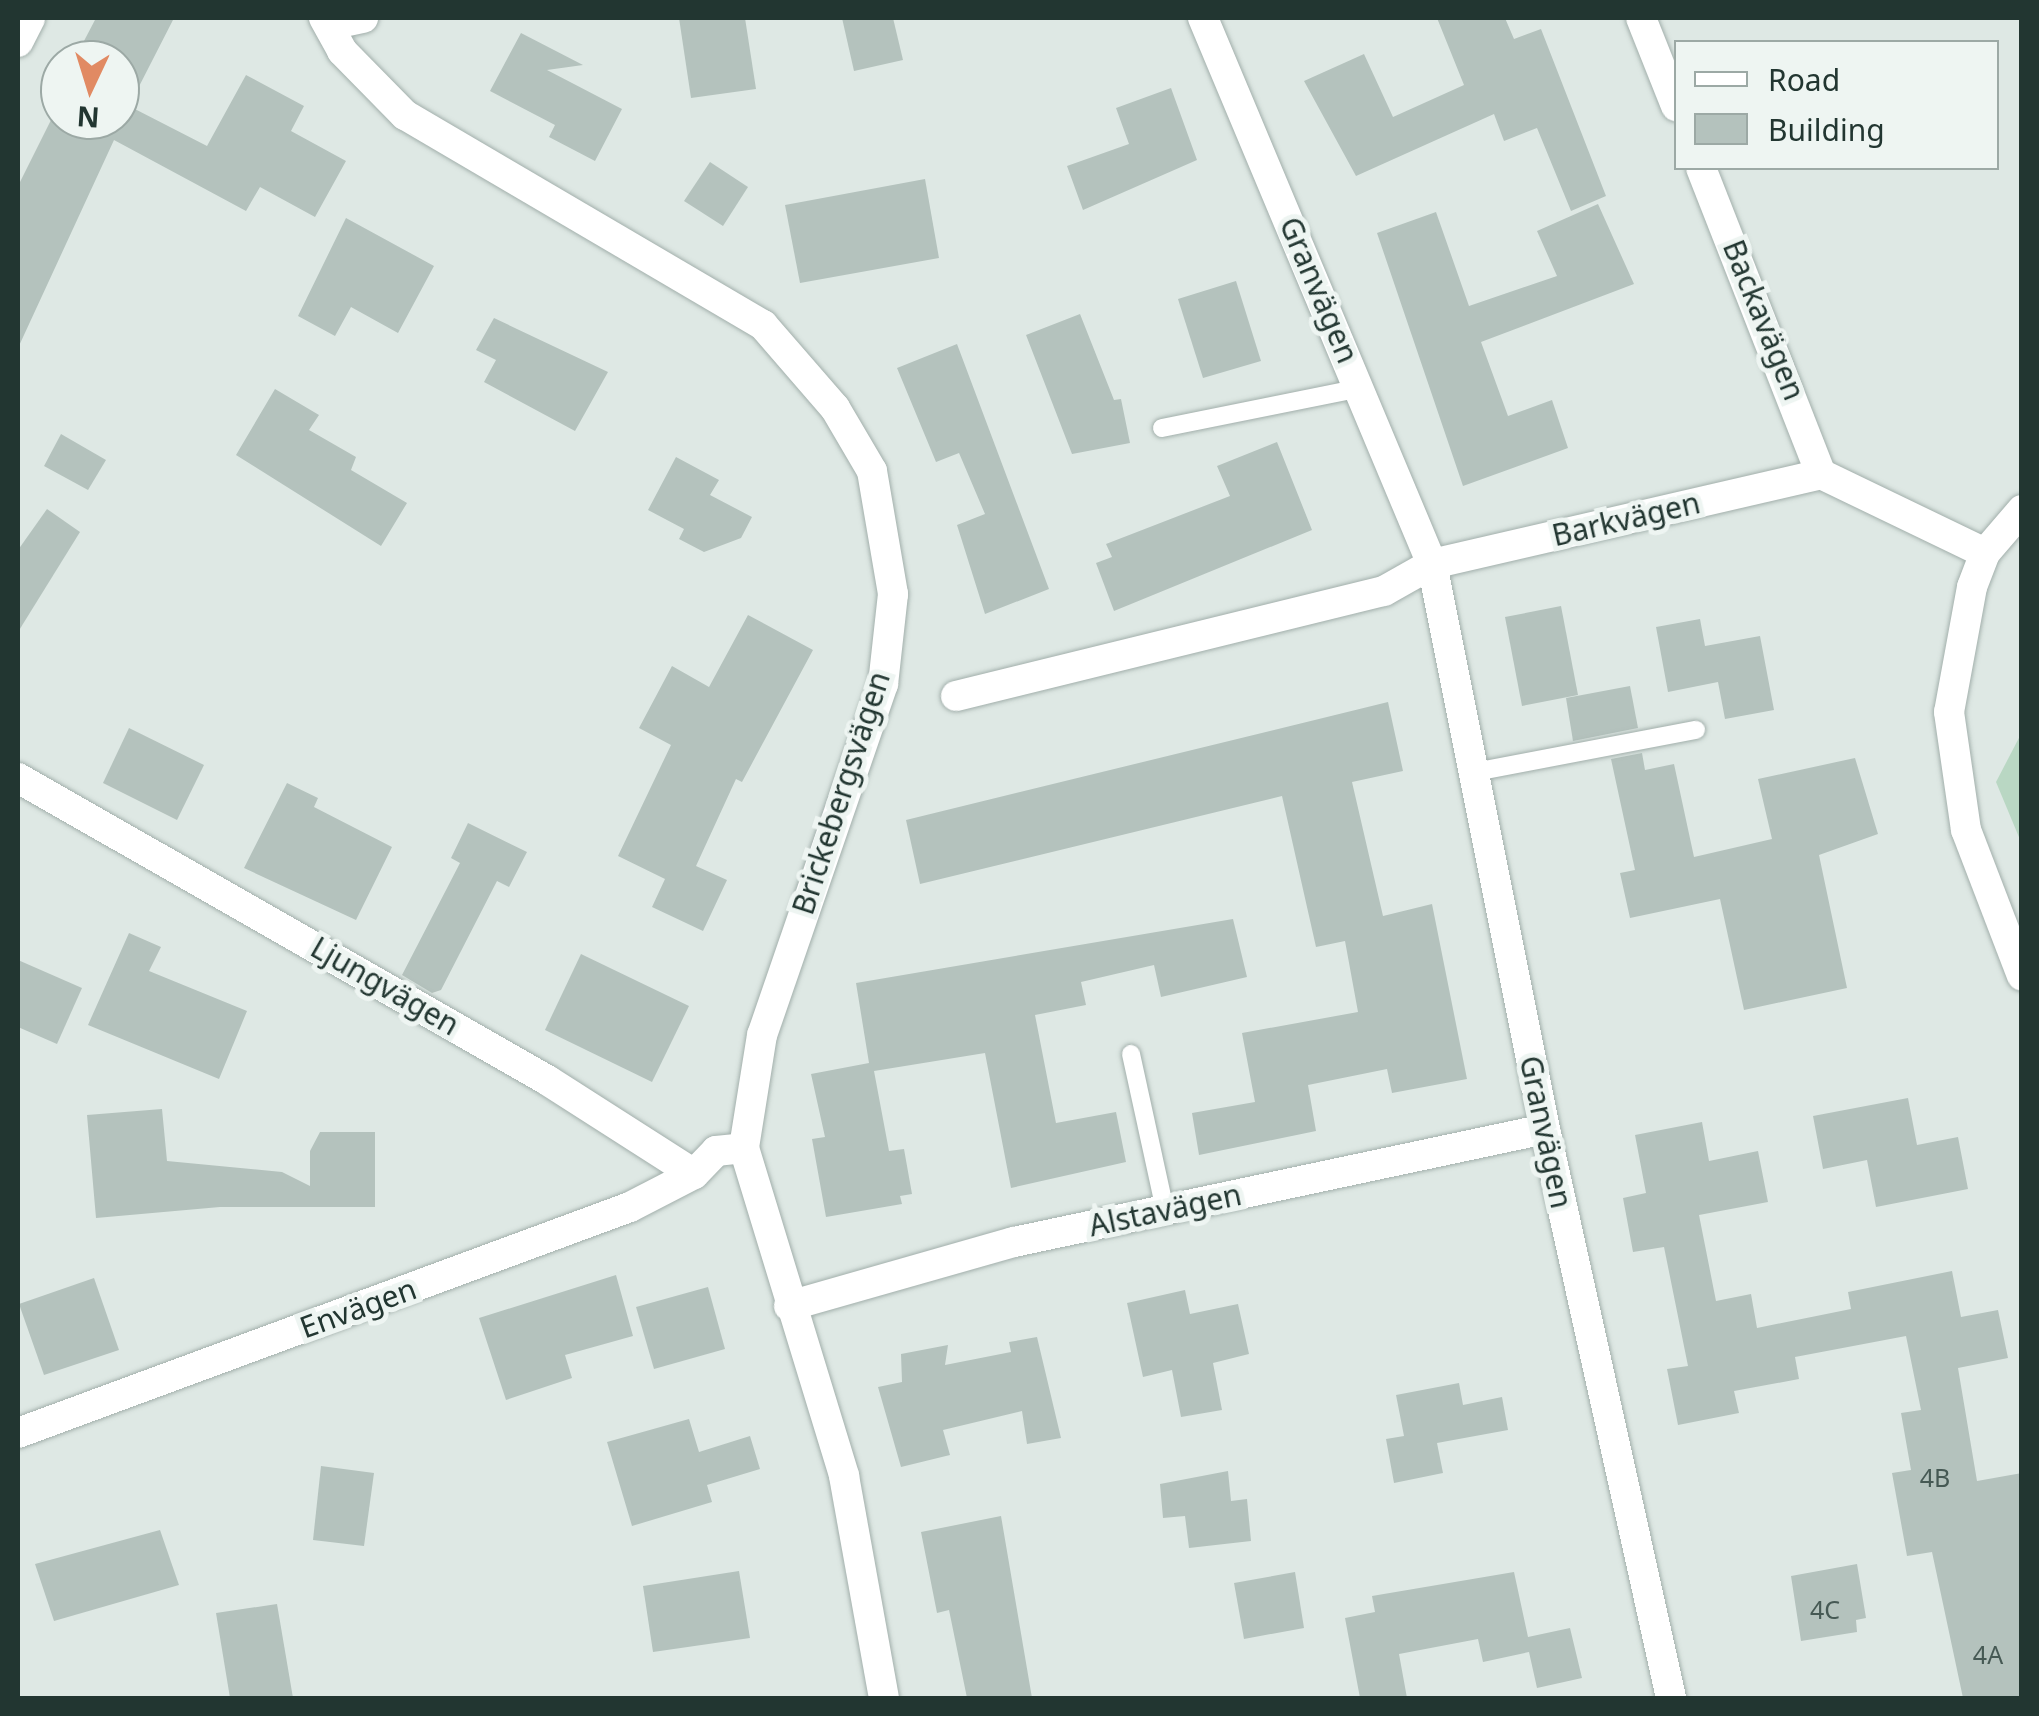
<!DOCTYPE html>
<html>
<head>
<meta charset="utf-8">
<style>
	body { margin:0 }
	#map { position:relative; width:2039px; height:1716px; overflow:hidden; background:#dee8e4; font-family:"Noto Sans",sans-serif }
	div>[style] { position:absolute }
	.green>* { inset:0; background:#b9d7c3 }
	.building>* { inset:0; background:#b4c2bd }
	.roads { filter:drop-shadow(0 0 2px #a2afab) drop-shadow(0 0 2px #a2afab) }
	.service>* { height:18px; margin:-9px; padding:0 9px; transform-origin:9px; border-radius:9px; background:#fff }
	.minor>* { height:30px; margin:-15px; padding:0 15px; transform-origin:15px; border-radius:15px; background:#fff }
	span { translate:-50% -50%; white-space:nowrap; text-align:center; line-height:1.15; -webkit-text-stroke:10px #eef5f2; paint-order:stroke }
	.number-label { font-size:25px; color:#465954 }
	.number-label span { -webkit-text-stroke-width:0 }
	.street-label { font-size:30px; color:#223631 }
	.frame { position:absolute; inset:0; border:20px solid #223631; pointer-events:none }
	.legend { position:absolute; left:1674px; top:40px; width:325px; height:130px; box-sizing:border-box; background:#eef5f2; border:2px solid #9ca9a5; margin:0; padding:12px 18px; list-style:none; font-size:30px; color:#223631 }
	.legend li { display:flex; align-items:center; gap:20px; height:50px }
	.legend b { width:50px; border:2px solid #9ca9a5 }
	.north { position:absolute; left:40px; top:40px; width:100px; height:100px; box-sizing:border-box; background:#eef5f2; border:2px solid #9ca9a5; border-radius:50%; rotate:184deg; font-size:28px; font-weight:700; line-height:40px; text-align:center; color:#223631 }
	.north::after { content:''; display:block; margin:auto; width:35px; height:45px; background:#e18a63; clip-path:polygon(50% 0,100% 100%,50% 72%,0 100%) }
</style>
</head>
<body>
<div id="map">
	<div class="green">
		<i style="clip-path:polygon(2021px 734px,2021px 842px,1996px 782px)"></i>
	</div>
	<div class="building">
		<i style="clip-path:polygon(96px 18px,174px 18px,129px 106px,207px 146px,246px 75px,304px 106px,291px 131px,346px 161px,315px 217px,260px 187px,246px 211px,114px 140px,18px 348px,18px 186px,56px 110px,50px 107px,60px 87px,60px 120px,120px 120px,120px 60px,74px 60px)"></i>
		<i style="clip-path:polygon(679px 18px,745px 18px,756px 89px,691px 98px)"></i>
		<i style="clip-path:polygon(842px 18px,893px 18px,903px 60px,854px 71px)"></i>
		<i style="clip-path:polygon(1437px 18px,1505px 18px,1514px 39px,1541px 29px,1606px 196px,1571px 211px,1537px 128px,1504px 141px,1494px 114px,1356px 176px,1304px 81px,1364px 54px,1393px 117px,1464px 85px)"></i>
		<i style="clip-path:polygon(521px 33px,583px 65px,547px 70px,622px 109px,595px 161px,549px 137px,555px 125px,490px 91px)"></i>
		<i style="clip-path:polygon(1171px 88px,1197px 160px,1083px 210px,1067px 166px,1129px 144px,1116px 108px)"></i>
		<i style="clip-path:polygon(710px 162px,748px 187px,723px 226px,684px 201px)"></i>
		<i style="clip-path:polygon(925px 179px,939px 258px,800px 283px,785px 205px)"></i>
		<i style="clip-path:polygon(1598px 204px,1634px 284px,1481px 342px,1508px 416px,1552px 400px,1568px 448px,1463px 486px,1377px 233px,1436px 212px,1469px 306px,1557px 276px,1537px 231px)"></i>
		<i style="clip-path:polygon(346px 218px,434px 266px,398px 333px,351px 307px,335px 336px,298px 316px)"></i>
		<i style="clip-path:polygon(1236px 281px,1261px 361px,1203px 378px,1178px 299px)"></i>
		<i style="clip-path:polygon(1080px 314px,1114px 400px,1121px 399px,1130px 443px,1072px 454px,1026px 335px)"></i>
		<i style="clip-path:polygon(494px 318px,608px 372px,575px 431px,484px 382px,496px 360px,476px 350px)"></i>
		<i style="clip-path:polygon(957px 344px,1049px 589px,985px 614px,957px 525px,985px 514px,959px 453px,936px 462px,897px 368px)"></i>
		<i style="clip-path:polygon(275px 389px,319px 415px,309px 430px,356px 457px,351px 470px,407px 503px,381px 546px,236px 455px)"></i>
		<i style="clip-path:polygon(61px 434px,106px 460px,88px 490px,44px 466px)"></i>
		<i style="clip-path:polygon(1277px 442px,1312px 530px,1114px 611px,1096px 563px,1112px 557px,1106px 544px,1230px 496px,1217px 466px)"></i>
		<i style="clip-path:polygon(676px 457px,719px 480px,710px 495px,752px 517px,741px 538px,704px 552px,679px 539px,684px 529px,648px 510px)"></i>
		<i style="clip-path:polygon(47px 509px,80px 532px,18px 632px,18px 550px)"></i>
		<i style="clip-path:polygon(1561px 606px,1578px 695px,1522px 706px,1505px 617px)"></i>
		<i style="clip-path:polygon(748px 615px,813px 650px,742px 782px,736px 779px,696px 866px,727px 880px,703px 931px,652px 907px,665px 879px,618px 856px,671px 745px,639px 728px,672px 666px,709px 687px)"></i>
		<i style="clip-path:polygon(1700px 619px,1705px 646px,1760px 636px,1774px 710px,1725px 719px,1718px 682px,1668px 692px,1656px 627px)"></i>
		<i style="clip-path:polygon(1630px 686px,1638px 728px,1573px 741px,1566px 698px)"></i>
		<i style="clip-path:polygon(1388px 702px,1403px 771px,1352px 782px,1383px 916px,1432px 904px,1467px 1079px,1392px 1093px,1387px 1069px,1308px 1085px,1316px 1131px,1199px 1155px,1192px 1113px,1255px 1102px,1242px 1033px,1358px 1012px,1345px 941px,1316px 947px,1282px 796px,920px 884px,906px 820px)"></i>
		<i style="clip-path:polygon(129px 728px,204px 765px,177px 820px,103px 783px)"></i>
		<i style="clip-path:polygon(1642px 753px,1645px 770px,1674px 764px,1694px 857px,1772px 839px,1758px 779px,1855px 758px,1878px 834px,1819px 855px,1847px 988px,1744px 1010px,1720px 899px,1630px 918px,1620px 873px,1635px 870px,1611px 759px)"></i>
		<i style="clip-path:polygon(287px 783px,318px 798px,314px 807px,392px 847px,356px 920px,244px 868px)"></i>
		<i style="clip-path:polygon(468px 823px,527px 852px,509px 887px,497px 881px,441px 990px,432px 993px,402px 975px,460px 863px,451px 858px)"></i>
		<i style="clip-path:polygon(1233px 919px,1247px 977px,1161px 997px,1154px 965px,1081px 982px,1086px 1005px,1035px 1015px,1056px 1123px,1116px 1112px,1126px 1162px,1011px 1188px,985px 1053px,874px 1071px,889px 1151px,904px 1149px,912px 1194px,900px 1196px,902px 1204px,826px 1217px,812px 1139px,825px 1137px,811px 1074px,869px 1063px,856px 983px)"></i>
		<i style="clip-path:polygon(129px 933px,161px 947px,149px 971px,247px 1011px,219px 1079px,88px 1025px)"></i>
		<i style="clip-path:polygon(581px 954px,689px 1006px,652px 1082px,545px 1030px)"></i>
		<i style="clip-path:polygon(18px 960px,82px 988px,57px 1044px,18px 1027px)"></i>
		<i style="clip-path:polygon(1908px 1098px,1917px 1145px,1958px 1137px,1968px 1189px,1876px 1207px,1867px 1160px,1823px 1169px,1813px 1116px)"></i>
		<i style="clip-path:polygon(162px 1109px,167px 1161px,282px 1172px,310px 1186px,310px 1151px,320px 1132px,375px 1132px,375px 1207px,220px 1207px,96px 1218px,87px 1115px)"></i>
		<i style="clip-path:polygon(1702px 1122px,1709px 1161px,1758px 1151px,1768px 1202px,1699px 1215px,1716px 1301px,1751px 1294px,1757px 1328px,1851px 1309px,1848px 1292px,1952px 1271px,1961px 1317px,1998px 1310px,2008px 1358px,1958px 1368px,1977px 1481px,2022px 1473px,2022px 1698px,1963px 1698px,1932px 1552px,1907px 1556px,1892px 1473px,1911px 1470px,1901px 1413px,1921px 1410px,1906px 1336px,1795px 1357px,1799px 1379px,1734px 1391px,1739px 1413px,1678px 1425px,1667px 1369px,1688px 1366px,1664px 1247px,1633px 1252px,1623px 1198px,1646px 1193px,1635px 1135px)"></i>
		<i style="clip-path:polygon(616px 1275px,633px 1336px,565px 1355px,572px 1378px,506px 1400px,479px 1318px)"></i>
		<i style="clip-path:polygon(94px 1278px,119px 1350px,44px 1375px,19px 1304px)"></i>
		<i style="clip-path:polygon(708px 1287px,725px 1349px,654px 1369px,636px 1307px)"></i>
		<i style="clip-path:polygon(1185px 1290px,1190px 1314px,1238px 1304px,1249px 1354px,1213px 1363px,1222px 1410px,1181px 1417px,1172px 1370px,1143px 1377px,1127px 1303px)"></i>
		<i style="clip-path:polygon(1037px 1337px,1061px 1438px,1027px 1444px,1022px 1411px,943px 1430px,950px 1455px,901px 1467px,878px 1387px,902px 1382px,901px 1354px,948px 1345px,945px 1365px,1011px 1352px,1009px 1342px)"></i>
		<i style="clip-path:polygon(1459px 1383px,1463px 1405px,1502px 1397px,1508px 1430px,1437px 1443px,1443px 1473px,1394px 1483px,1386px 1439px,1404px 1436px,1396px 1395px)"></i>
		<i style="clip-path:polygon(689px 1419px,699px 1452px,750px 1436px,760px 1469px,707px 1485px,712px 1502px,632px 1526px,607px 1442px)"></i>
		<i style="clip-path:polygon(321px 1466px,374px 1473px,364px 1546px,313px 1540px)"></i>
		<i style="clip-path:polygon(1228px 1471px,1231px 1501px,1247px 1499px,1251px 1541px,1189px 1548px,1185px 1516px,1163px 1518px,1160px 1484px)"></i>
		<i style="clip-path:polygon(1001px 1516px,1032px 1698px,967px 1698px,949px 1610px,937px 1613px,921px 1532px)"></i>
		<i style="clip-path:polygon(160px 1530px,179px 1585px,54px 1621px,35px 1564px)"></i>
		<i style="clip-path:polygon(1857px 1564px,1866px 1618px,1856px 1620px,1857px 1632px,1801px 1641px,1791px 1576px)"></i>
		<i style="clip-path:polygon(739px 1571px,750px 1638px,653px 1652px,643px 1586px)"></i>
		<i style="clip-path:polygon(1295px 1572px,1304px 1628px,1244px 1639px,1234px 1583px)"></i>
		<i style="clip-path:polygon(1514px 1572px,1528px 1637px,1570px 1628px,1582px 1678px,1537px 1688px,1529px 1652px,1483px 1662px,1478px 1639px,1399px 1654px,1407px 1698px,1360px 1698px,1345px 1618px,1375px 1612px,1372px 1596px)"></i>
		<i style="clip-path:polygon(277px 1604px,293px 1698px,230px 1698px,216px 1613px)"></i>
	</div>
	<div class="roads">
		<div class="service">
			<i style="left:1162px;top:428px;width:202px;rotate:-11.4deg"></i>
			<i style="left:1475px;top:772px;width:225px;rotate:-10.8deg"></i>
			<i style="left:1131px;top:1054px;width:160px;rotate:77.7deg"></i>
		</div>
		<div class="minor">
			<i style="left:324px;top:18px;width:38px;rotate:61deg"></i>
			<i style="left:342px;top:51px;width:90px;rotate:45.5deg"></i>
			<i style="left:405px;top:115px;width:415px;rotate:30.4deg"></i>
			<i style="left:763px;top:325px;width:110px;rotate:49.1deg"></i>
			<i style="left:835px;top:408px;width:73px;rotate:59.6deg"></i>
			<i style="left:872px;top:471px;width:125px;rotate:80.3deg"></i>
			<i style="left:893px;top:594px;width:91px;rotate:96.3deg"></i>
			<i style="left:883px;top:684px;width:371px;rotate:109deg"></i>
			<i style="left:762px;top:1035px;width:114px;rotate:99.1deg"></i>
			<i style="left:744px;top:1148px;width:343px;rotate:73deg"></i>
			<i style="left:844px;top:1476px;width:226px;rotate:79.8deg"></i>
			<i style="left:1203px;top:18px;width:592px;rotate:67.25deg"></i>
			<i style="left:1432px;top:564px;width:576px;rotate:78.69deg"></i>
			<i style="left:1545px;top:1129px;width:583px;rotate:77.51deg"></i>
			<i style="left:1641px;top:18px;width:95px;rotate:68.3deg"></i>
			<i style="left:329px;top:25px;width:35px;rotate:-12deg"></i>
			<i style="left:18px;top:42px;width:27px;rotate:-63deg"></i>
			<i style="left:1701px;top:168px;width:329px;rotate:68.6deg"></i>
			<i style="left:1821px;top:474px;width:182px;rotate:25.7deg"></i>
			<i style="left:2022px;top:510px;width:57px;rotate:130.7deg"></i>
			<i style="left:1985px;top:553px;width:36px;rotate:111deg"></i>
			<i style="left:1972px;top:587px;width:127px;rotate:100.4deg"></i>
			<i style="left:1949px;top:712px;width:119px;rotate:81.8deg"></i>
			<i style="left:1966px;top:830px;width:156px;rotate:69deg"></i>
			<i style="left:956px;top:696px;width:441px;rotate:-13.8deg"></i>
			<i style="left:1384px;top:591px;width:55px;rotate:-29.4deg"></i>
			<i style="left:1432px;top:564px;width:399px;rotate:-13deg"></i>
			<i style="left:18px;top:778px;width:609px;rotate:29.72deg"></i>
			<i style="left:547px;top:1080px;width:174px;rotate:32.6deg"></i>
			<i style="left:694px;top:1174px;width:32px;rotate:-46deg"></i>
			<i style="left:716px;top:1151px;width:28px;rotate:-6deg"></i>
			<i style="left:789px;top:1306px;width:234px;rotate:-15.9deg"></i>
			<i style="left:1014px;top:1242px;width:543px;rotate:-12.01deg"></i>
			<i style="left:18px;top:1433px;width:652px;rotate:-20.27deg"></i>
			<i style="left:630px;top:1207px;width:72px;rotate:-27.3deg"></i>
		</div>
	</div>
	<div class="number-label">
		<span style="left:1935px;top:1477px">4B</span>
		<span style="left:1825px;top:1609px">4C</span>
		<span style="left:1988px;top:1654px">4A</span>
	</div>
	<div class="street-label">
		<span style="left:1319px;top:290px;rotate:67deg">Granvägen</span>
		<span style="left:1764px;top:320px;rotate:68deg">Backavägen</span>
		<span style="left:1626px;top:519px;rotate:-13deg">Barkvägen</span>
		<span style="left:841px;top:793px;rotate:-72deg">Brickebergsvägen</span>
		<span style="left:385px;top:986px;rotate:30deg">Ljungvägen</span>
		<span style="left:1546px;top:1132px;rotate:78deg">Granvägen</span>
		<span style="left:1165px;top:1210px;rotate:-12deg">Alstavägen</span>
		<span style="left:358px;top:1308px;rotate:-20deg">Envägen</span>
	</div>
	<div class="frame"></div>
	<ul class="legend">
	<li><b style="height:12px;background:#fff"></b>Road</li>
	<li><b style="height:28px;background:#b4c2bd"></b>Building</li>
	</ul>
	<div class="north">N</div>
</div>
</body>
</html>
